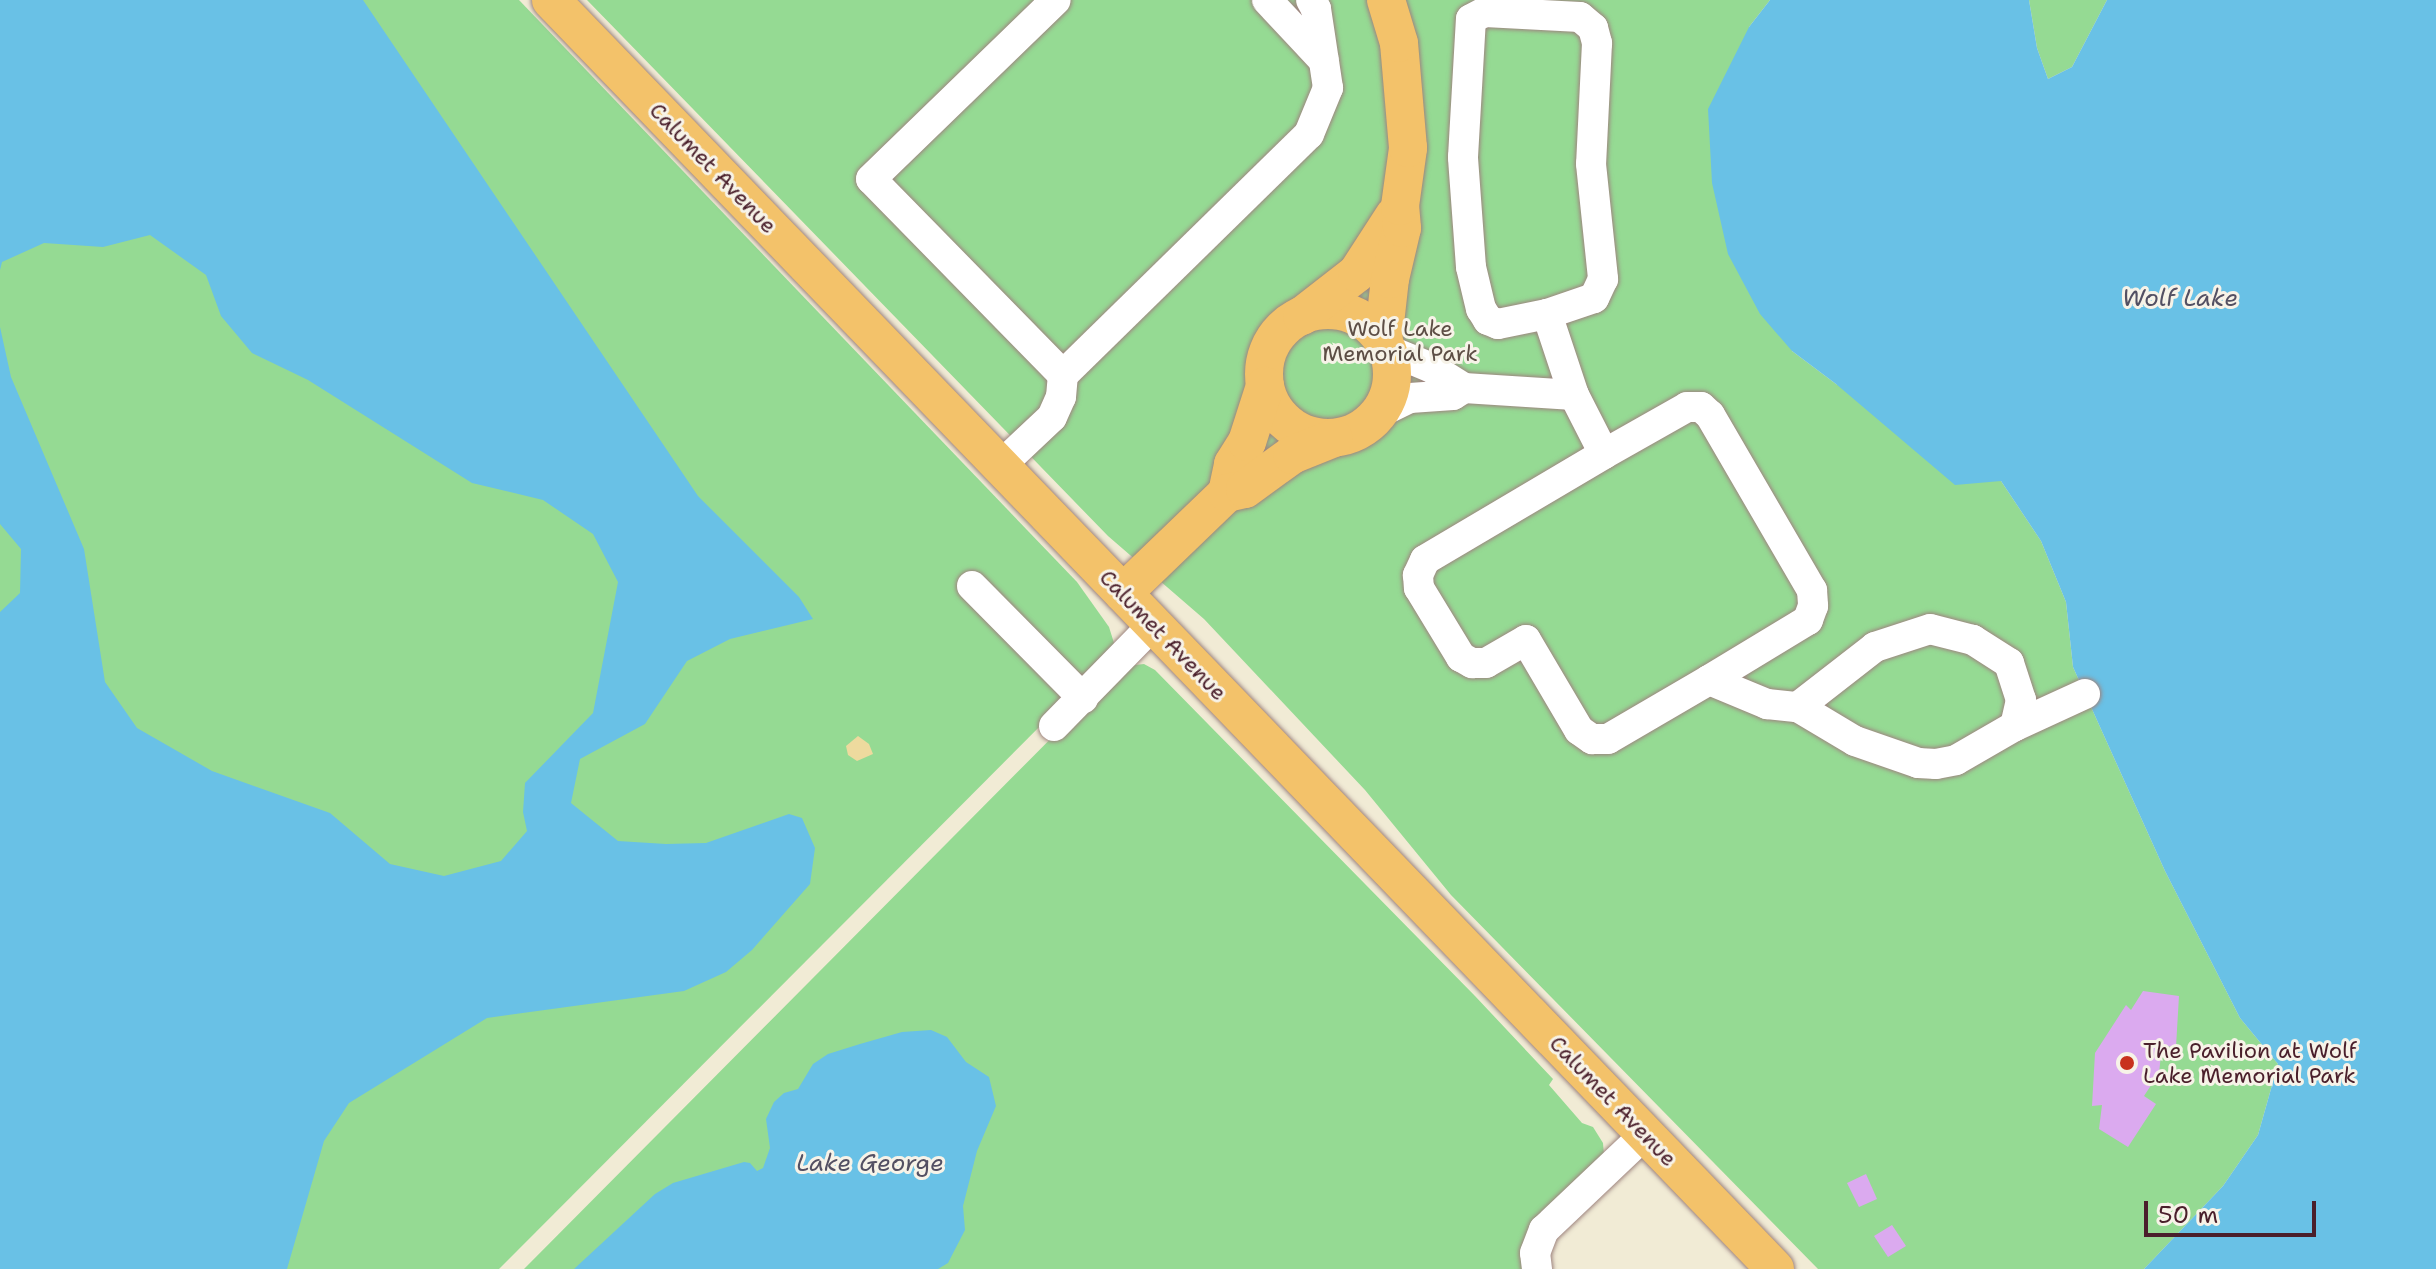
<!DOCTYPE html>
<html>
<head>
<meta charset="utf-8">
<style>
	body { margin:0 }
	#map { position:relative; width:2436px; height:1269px; overflow:hidden; background:#f1ebd5; font-family:"Shantell Sans",sans-serif }
	div>[style] { position:absolute }
	.green>* { inset:0; background:#95da93 }
	.sand>* { inset:0; background:#eeda9e }
	.water>* { inset:0; background:#69c1e6 }
	.building>* { inset:0; background:#dbaaef }
	.roads { filter:drop-shadow(0 0 2px #9e8580) drop-shadow(0 0 2px #9e8580) }
	.minor>* { height:30px; margin:-15px; padding:0 15px; transform-origin:15px; border-radius:15px; background:#fff }
	.major>* { height:38px; margin:-19px; padding:0 19px; transform-origin:19px; border-radius:19px; background:#f3c26a }
	.major>.ring { margin:-19px; padding:0; box-sizing:content-box; background:none; border:38px solid #f3c26a; border-radius:50% }
	.dots>* { width:22px; height:22px; translate:-50% -50%; box-sizing:border-box; border:4px solid #f7f3e8; border-radius:50% }
	span { translate:-50% -50%; white-space:nowrap; text-align:center; line-height:1.15; -webkit-text-stroke:6px #f7f3e8; paint-order:stroke }
	.street-label { font-size:22px; color:#4a1f2b }
	.park-label { font-size:22px; color:#5d4e45 }
	.poi-label { font-size:22px; color:#4a1f2b }
	.left { translate:0 -50%; text-align:left }
	.water-label { font-size:24px; color:#535063; font-style:italic }
	.scale { position:absolute; left:2144px; top:1201px; width:172px; height:36px; box-sizing:border-box; border:4px solid #4a1f2b; border-top:0; padding-left:10px; font-size:24px; line-height:28px; white-space:nowrap; color:#4a1f2b; -webkit-text-stroke:6px #f7f3e8; paint-order:stroke }
</style>
</head>
<body>
<div id="map">
	<div class="green">
		<i style="clip-path:polygon(0 0,519px 0,1077px 582px,1109px 627px,1114px 643px,1110px 656px,499px 1269px,0 1269px)"></i>
		<i style="clip-path:polygon(587px 0,1770px 0,1749px 27px,1792px 351px,1836px 384px,2001px 481px,2041px 541px,2066px 602px,2073px 667px,2165px 871px,2240px 1018px,2278px 1064px,2258px 1135px,2223px 1186px,2144px 1269px,1818px 1269px,1451px 895px,1365px 790px,1204px 619px,1108px 536px)"></i>
		<i style="clip-path:polygon(2029px 0,2107px 0,2072px 67px,2048px 79px,2037px 48px)"></i>
		<i style="clip-path:polygon(1144px 664px,1155px 670px,1475px 996px,1553px 1079px,1549px 1085px,1582px 1123px,1593px 1127px,1603px 1143px,1604px 1155px,1527px 1269px,524px 1269px,1104px 685px,1135px 665px)"></i>
	</div>
	<div class="sand">
		<i style="clip-path:polygon(858px 736px,869px 744px,873px 754px,857px 761px,848px 755px,846px 746px)"></i>
	</div>
	<div class="water">
		<i style="clip-path:polygon(0 0,363px 0,698px 496px,799px 597px,813px 619px,730px 639px,687px 661px,645px 724px,580px 759px,571px 803px,618px 841px,666px 844px,706px 843px,789px 814px,802px 818px,815px 848px,810px 884px,752px 950px,726px 972px,684px 991px,487px 1018px,349px 1103px,324px 1141px,287px 1269px,0 1269px,0 612px,20px 593px,21px 549px,0 524px,0 327px,11px 377px,84px 549px,105px 682px,137px 728px,212px 771px,330px 813px,390px 864px,444px 876px,501px 861px,527px 831px,523px 812px,525px 783px,593px 713px,618px 582px,593px 534px,543px 500px,472px 483px,308px 380px,252px 353px,221px 316px,206px 275px,150px 235px,103px 247px,44px 243px,2px 262px,0 270px)"></i>
		<i style="clip-path:polygon(1770px 0,2029px 0,2037px 48px,2048px 79px,2072px 67px,2107px 0,2436px 0,2436px 1269px,2144px 1269px,2223px 1186px,2258px 1135px,2278px 1064px,2240px 1018px,2165px 871px,2073px 667px,2066px 602px,2041px 541px,2001px 481px,1955px 485px,1836px 384px,1792px 351px,1760px 314px,1728px 254px,1712px 183px,1708px 109px,1749px 27px)"></i>
		<i style="clip-path:polygon(931px 1030px,947px 1037px,966px 1062px,989px 1077px,996px 1106px,977px 1151px,963px 1206px,965px 1230px,948px 1263px,938px 1269px,574px 1269px,655px 1194px,673px 1183px,744px 1162px,750px 1163px,757px 1171px,763px 1168px,770px 1148px,766px 1119px,774px 1102px,784px 1093px,798px 1089px,813px 1064px,828px 1054px,860px 1044px,902px 1032px)"></i>
	</div>
	<div class="building">
		<i style="clip-path:polygon(2143px 991px,2179px 996px,2176px 1047px,2162px 1046px,2159px 1073px,2144px 1096px,2156px 1104px,2128px 1147px,2099px 1129px,2102px 1105px,2092px 1106px,2095px 1053px,2126px 1005px,2131px 1010px)"></i>
		<i style="clip-path:polygon(1866px 1174px,1877px 1199px,1859px 1207px,1847px 1183px)"></i>
		<i style="clip-path:polygon(1892px 1225px,1906px 1246px,1888px 1257px,1874px 1236px)"></i>
	</div>
	<div class="roads">
		<div class="minor">
			<i style="left:1267px;top:0;width:83px;rotate:46.9deg"></i>
			<i style="left:1485px;top:12px;width:95px;rotate:3deg"></i>
			<i style="left:1580px;top:17px;width:17px;rotate:40deg"></i>
			<i style="left:1593px;top:28px;width:16px;rotate:75deg"></i>
			<i style="left:1597px;top:43px;width:121px;rotate:92.8deg"></i>
			<i style="left:1591px;top:164px;width:116px;rotate:84deg"></i>
			<i style="left:1603px;top:279px;width:21px;rotate:115deg"></i>
			<i style="left:1594px;top:298px;width:50px;rotate:161.2deg"></i>
			<i style="left:1547px;top:314px;width:50px;rotate:168.5deg"></i>
			<i style="left:1498px;top:324px;width:11px;rotate:-158deg"></i>
			<i style="left:1488px;top:320px;width:13px;rotate:-122deg"></i>
			<i style="left:1481px;top:309px;width:43px;rotate:-103.4deg"></i>
			<i style="left:1471px;top:267px;width:110px;rotate:-94.2deg"></i>
			<i style="left:1463px;top:157px;width:138px;rotate:-86.7deg"></i>
			<i style="left:1471px;top:19px;width:16px;rotate:-27deg"></i>
			<i style="left:1547px;top:314px;width:85px;rotate:71.6deg"></i>
			<i style="left:1386px;top:349px;width:50px;rotate:22.4deg"></i>
			<i style="left:1432px;top:368px;width:38px;rotate:32deg"></i>
			<i style="left:1464px;top:388px;width:110px;rotate:3.6deg"></i>
			<i style="left:1574px;top:395px;width:66px;rotate:63deg"></i>
			<i style="left:1604px;top:454px;width:208px;rotate:149.4deg"></i>
			<i style="left:1425px;top:560px;width:17px;rotate:115deg"></i>
			<i style="left:1418px;top:575px;width:13px;rotate:86deg"></i>
			<i style="left:1419px;top:588px;width:81px;rotate:58.7deg"></i>
			<i style="left:1461px;top:657px;width:13px;rotate:29deg"></i>
			<i style="left:1472px;top:663px;width:14px"></i>
			<i style="left:1486px;top:663px;width:46px;rotate:-29.9deg"></i>
			<i style="left:1526px;top:640px;width:104px;rotate:59.5deg"></i>
			<i style="left:1579px;top:730px;width:16px;rotate:35deg"></i>
			<i style="left:1592px;top:739px;width:16px"></i>
			<i style="left:1608px;top:739px;width:117px;rotate:-30.3deg"></i>
			<i style="left:1709px;top:680px;width:63px;rotate:22.5deg"></i>
			<i style="left:1767px;top:704px;width:31px;rotate:6deg"></i>
			<i style="left:1798px;top:707px;width:66px;rotate:30.8deg"></i>
			<i style="left:1855px;top:741px;width:67px;rotate:19.2deg"></i>
			<i style="left:1918px;top:763px;width:18px;rotate:3deg"></i>
			<i style="left:1936px;top:764px;width:20px;rotate:-11deg"></i>
			<i style="left:1956px;top:760px;width:68px;rotate:-30deg"></i>
			<i style="left:2015px;top:726px;width:27px;rotate:-77deg"></i>
			<i style="left:2021px;top:700px;width:39px;rotate:-108deg"></i>
			<i style="left:2009px;top:663px;width:43px;rotate:-147.4deg"></i>
			<i style="left:1973px;top:640px;width:44px;rotate:-165.7deg"></i>
			<i style="left:1930px;top:629px;width:58px;rotate:161.9deg"></i>
			<i style="left:1875px;top:647px;width:98px;rotate:142.1deg"></i>
			<i style="left:1063px;top:375px;width:344px;rotate:-44.4deg"></i>
			<i style="left:1309px;top:134px;width:50px;rotate:-67.6deg"></i>
			<i style="left:1328px;top:88px;width:80px;rotate:-98.6deg"></i>
			<i style="left:1316px;top:9px;width:10px;rotate:-119deg"></i>
			<i style="left:1379px;top:413px;width:34px;rotate:-26deg"></i>
			<i style="left:1410px;top:398px;width:43px;rotate:-4deg"></i>
			<i style="left:1453px;top:395px;width:13px;rotate:-32deg"></i>
			<i style="left:1604px;top:454px;width:95px;rotate:-29.5deg"></i>
			<i style="left:1687px;top:407px;width:14px"></i>
			<i style="left:1701px;top:407px;width:12px;rotate:42deg"></i>
			<i style="left:1710px;top:415px;width:203px;rotate:59.8deg"></i>
			<i style="left:1812px;top:590px;width:16px;rotate:86deg"></i>
			<i style="left:1813px;top:606px;width:15px;rotate:110deg"></i>
			<i style="left:1808px;top:620px;width:116px;rotate:148.8deg"></i>
			<i style="left:1000px;top:466px;width:71px;rotate:-43.3deg"></i>
			<i style="left:1052px;top:417px;width:22px;rotate:-66deg"></i>
			<i style="left:1061px;top:397px;width:22px;rotate:-85deg"></i>
			<i style="left:1063px;top:375px;width:274px;rotate:-134.4deg"></i>
			<i style="left:871px;top:179px;width:257px;rotate:-44.1deg"></i>
			<i style="left:972px;top:586px;width:158px;rotate:45.3deg"></i>
			<i style="left:1054px;top:726px;width:141px;rotate:-45.6deg"></i>
			<i style="left:2015px;top:726px;width:77px;rotate:-24.6deg"></i>
			<i style="left:1537px;top:1269px;width:16px;rotate:-97deg"></i>
			<i style="left:1535px;top:1253px;width:25px;rotate:-69deg"></i>
			<i style="left:1544px;top:1230px;width:139px;rotate:-43.5deg"></i>
		</div>
		<div class="major">
			<i style="left:551px;top:0;width:1763px;rotate:46.03deg"></i>
			<i class="ring" style="left:1264px;top:310px;width:90px;height:90px"></i>
			<i style="left:1302px;top:316px;width:70px;rotate:-38deg"></i>
			<i style="left:1357px;top:273px;width:68px;rotate:-57deg"></i>
			<i style="left:1383px;top:341px;width:62px;rotate:-83.6deg"></i>
			<i style="left:1390px;top:279px;width:52px;rotate:-76.8deg"></i>
			<i style="left:1402px;top:228px;width:22px;rotate:-95deg"></i>
			<i style="left:1400px;top:206px;width:59px;rotate:-82.1deg"></i>
			<i style="left:1408px;top:148px;width:105px;rotate:-94.9deg"></i>
			<i style="left:1399px;top:43px;width:45px;rotate:-106.8deg"></i>
			<i style="left:1227px;top:493px;width:30px;rotate:-78deg"></i>
			<i style="left:1233px;top:464px;width:26px;rotate:-58deg"></i>
			<i style="left:1247px;top:442px;width:59px;rotate:-72.2deg"></i>
			<i style="left:1123px;top:593px;width:144px;rotate:-43.9deg"></i>
			<i style="left:1227px;top:493px;width:18px;rotate:-13deg"></i>
			<i style="left:1245px;top:489px;width:58px;rotate:-35.9deg"></i>
			<i style="left:1292px;top:455px;width:45px;rotate:-22deg"></i>
		</div>
	</div>
	<div class="dots">
		<i style="left:2127px;top:1063px;background:#c8321e"></i>
	</div>
	<div class="street-label">
		<span style="left:713px;top:168px;rotate:46deg">Calumet Avenue</span>
		<span style="left:1163px;top:635px;rotate:46deg">Calumet Avenue</span>
		<span style="left:1613px;top:1101px;rotate:46deg">Calumet Avenue</span>
	</div>
	<div class="park-label">
		<span style="left:1400px;top:341px">Wolf Lake<br>Memorial Park</span>
	</div>
	<div class="poi-label">
		<span class="left" style="left:2143px;top:1063px">The Pavilion at Wolf<br>Lake Memorial Park</span>
	</div>
	<div class="water-label">
		<span style="left:2180px;top:299px">Wolf Lake</span>
		<span style="left:870px;top:1164px">Lake George</span>
	</div>
	<div class="scale">50 m</div>
</div>
</body>
</html>
